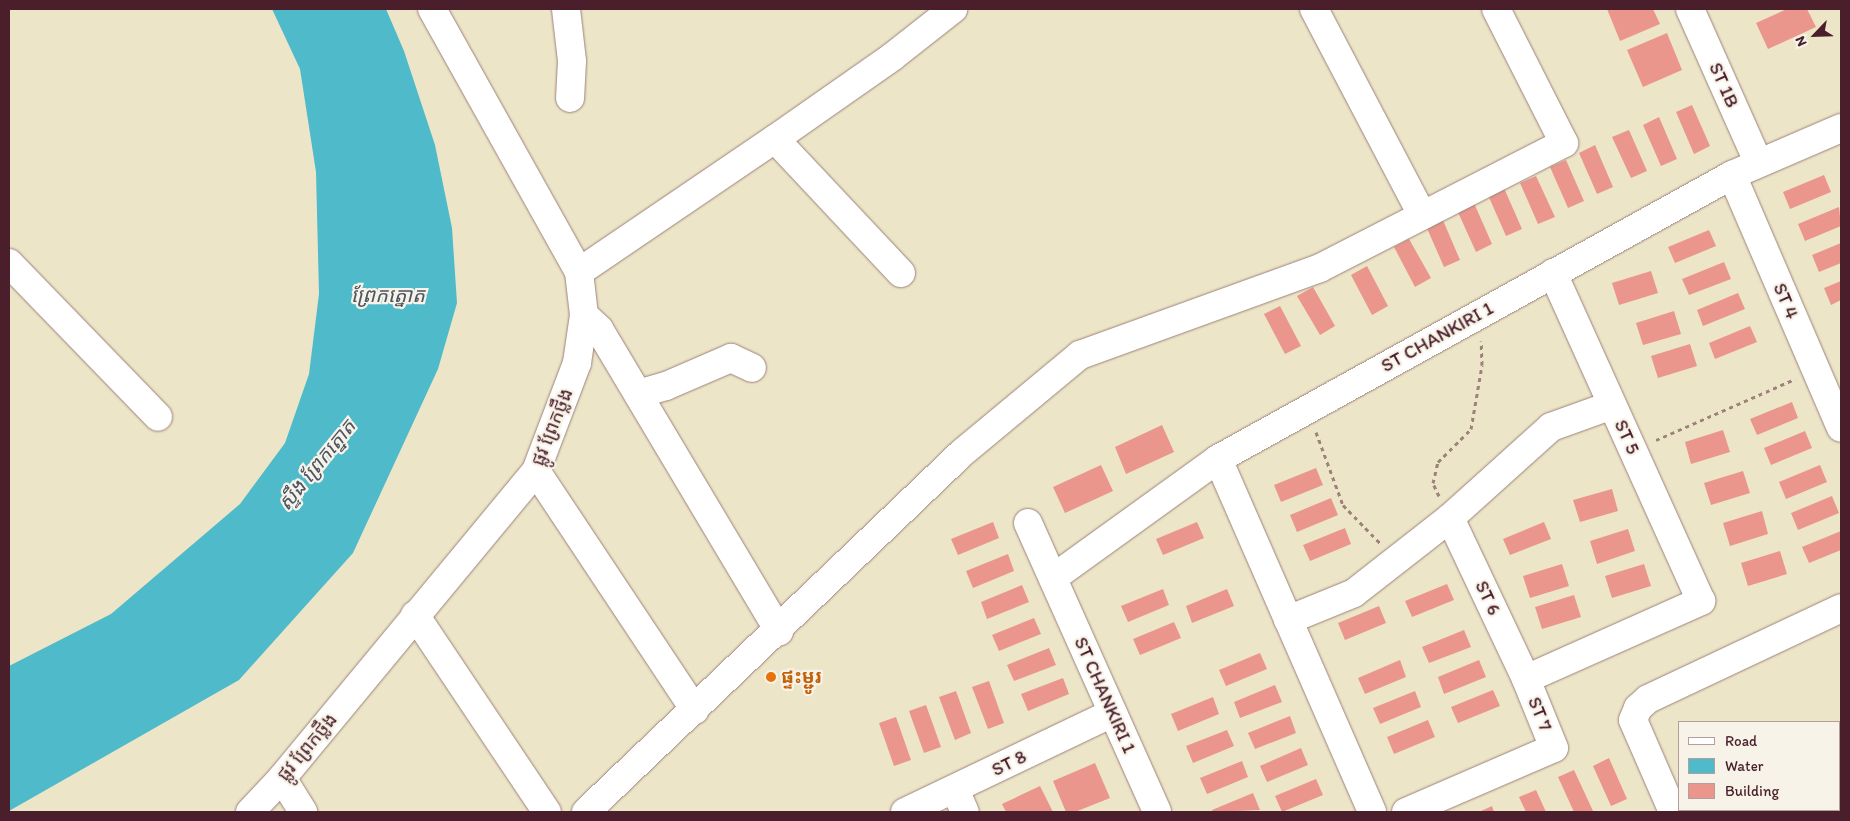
<!DOCTYPE html>
<html>
<head>
<meta charset="utf-8">
<style>
	body { margin:0 }
	#map { position:relative; width:1850px; height:821px; overflow:hidden; background:#ede5c8; font-family:Itim,"Noto Sans Khmer",sans-serif }
	div>[style] { position:absolute }
	.water>* { inset:0; background:#4ebaca }
	.building>* { inset:0; background:#ea968c }
	.path>* { height:3px; margin-top:-1.5px; transform-origin:0; background:repeating-linear-gradient(90deg,#9c827a 0 4px,transparent 0 8px) }
	.roads { filter:drop-shadow(0 0 1px #9c827a) drop-shadow(0 0 1px #9c827a) }
	.minor>* { height:28px; margin:-14px; padding:0 14px; transform-origin:14px; border-radius:14px; background:#fff }
	.dots>* { width:14px; height:14px; translate:-50% -50%; box-sizing:border-box; border:2px solid #f7f3e8; border-radius:50% }
	span { translate:-50% -50%; white-space:nowrap; text-align:center; line-height:1.15; -webkit-text-stroke:4.5px #f7f3e8; paint-order:stroke }
	.street-label { font-size:19px; color:#4a1f2b }
	.food-label { font-size:19px; color:#c56008; font-weight:700 }
	.left { translate:0 -50%; text-align:left }
	.water-label { font-size:20px; color:#4b5563; font-style:italic }
	.frame { position:absolute; inset:0; border:10px solid #4a1f2b; pointer-events:none }
	.legend { position:absolute; left:1678px; top:721px; width:162px; height:90px; box-sizing:border-box; background:#f7f3e8; border:1px solid #b29e9c; margin:0; padding:6px 9px; list-style:none; font-size:15px; color:#4a1f2b }
	.legend li { display:flex; align-items:center; gap:10px; height:25px }
	.legend b { width:25px; border:1px solid #b29e9c }
	.north { position:absolute; left:1790px; top:10px; width:50px; height:50px; -webkit-text-stroke:4px #f7f3e8; paint-order:stroke; rotate:246deg; font-size:14px; font-weight:700; line-height:20px; text-align:center; color:#4a1f2b }
	.north::after { content:''; display:block; margin:auto; width:18px; height:22px; background:#4a1f2b; clip-path:polygon(50% 0,100% 100%,50% 72%,0 100%) }
</style>
</head>
<body>
<div id="map">
	<div class="water">
		<i style="clip-path:polygon(272px 9px,386px 9px,404px 51px,435px 145px,452px 228px,457px 303px,438px 369px,353px 553px,239px 680px,9px 811px,9px 666px,111px 614px,240px 504px,285px 443px,309px 374px,319px 294px,316px 172px,300px 69px)"></i>
	</div>
	<div class="building">
		<i style="clip-path:polygon(1607px 9px,1653px 9px,1660px 24px,1620px 41px)"></i>
		<i style="clip-path:polygon(1787px 9px,1807px 9px,1816px 27px,1768px 49px,1756px 23px)"></i>
		<i style="clip-path:polygon(1667px 33px,1682px 70px,1643px 87px,1627px 50px)"></i>
		<i style="clip-path:polygon(1692px 105px,1710px 146px,1694px 154px,1676px 112px)"></i>
		<i style="clip-path:polygon(1659px 117px,1677px 159px,1661px 166px,1643px 125px)"></i>
		<i style="clip-path:polygon(1629px 130px,1647px 171px,1631px 178px,1612px 137px)"></i>
		<i style="clip-path:polygon(1595px 145px,1613px 187px,1597px 194px,1579px 153px)"></i>
		<i style="clip-path:polygon(1566px 160px,1584px 201px,1568px 208px,1550px 167px)"></i>
		<i style="clip-path:polygon(1824px 175px,1831px 192px,1790px 209px,1783px 192px)"></i>
		<i style="clip-path:polygon(1536px 176px,1555px 217px,1538px 224px,1520px 183px)"></i>
		<i style="clip-path:polygon(1504px 188px,1522px 229px,1506px 236px,1488px 195px)"></i>
		<i style="clip-path:polygon(1474px 203px,1492px 244px,1476px 252px,1457px 210px)"></i>
		<i style="clip-path:polygon(1839px 207px,1841px 226px,1805px 241px,1798px 224px)"></i>
		<i style="clip-path:polygon(1442px 218px,1460px 260px,1444px 267px,1426px 226px)"></i>
		<i style="clip-path:polygon(1709px 230px,1716px 246px,1675px 263px,1668px 247px)"></i>
		<i style="clip-path:polygon(1409px 239px,1431px 278px,1415px 287px,1394px 247px)"></i>
		<i style="clip-path:polygon(1841px 243px,1841px 263px,1819px 272px,1812px 255px)"></i>
		<i style="clip-path:polygon(1724px 262px,1731px 279px,1689px 295px,1682px 279px)"></i>
		<i style="clip-path:polygon(1367px 266px,1388px 306px,1372px 315px,1351px 275px)"></i>
		<i style="clip-path:polygon(1651px 271px,1658px 293px,1619px 305px,1612px 283px)"></i>
		<i style="clip-path:polygon(1841px 281px,1841px 300px,1831px 305px,1824px 288px)"></i>
		<i style="clip-path:polygon(1313px 287px,1335px 326px,1320px 335px,1297px 296px)"></i>
		<i style="clip-path:polygon(1738px 293px,1745px 309px,1703px 326px,1697px 310px)"></i>
		<i style="clip-path:polygon(1280px 306px,1301px 346px,1285px 354px,1264px 314px)"></i>
		<i style="clip-path:polygon(1674px 311px,1681px 334px,1643px 345px,1636px 323px)"></i>
		<i style="clip-path:polygon(1750px 326px,1757px 342px,1715px 359px,1709px 343px)"></i>
		<i style="clip-path:polygon(1690px 344px,1697px 366px,1658px 378px,1651px 356px)"></i>
		<i style="clip-path:polygon(1792px 402px,1798px 418px,1757px 435px,1750px 419px)"></i>
		<i style="clip-path:polygon(1162px 425px,1174px 452px,1126px 474px,1115px 447px)"></i>
		<i style="clip-path:polygon(1723px 430px,1730px 452px,1691px 464px,1685px 442px)"></i>
		<i style="clip-path:polygon(1805px 431px,1812px 448px,1771px 465px,1764px 448px)"></i>
		<i style="clip-path:polygon(1101px 465px,1113px 491px,1065px 513px,1053px 487px)"></i>
		<i style="clip-path:polygon(1820px 465px,1827px 482px,1786px 499px,1779px 482px)"></i>
		<i style="clip-path:polygon(1316px 468px,1323px 485px,1281px 502px,1274px 485px)"></i>
		<i style="clip-path:polygon(1743px 471px,1750px 493px,1711px 505px,1704px 483px)"></i>
		<i style="clip-path:polygon(1612px 489px,1618px 511px,1580px 522px,1573px 500px)"></i>
		<i style="clip-path:polygon(1832px 496px,1839px 513px,1798px 530px,1791px 513px)"></i>
		<i style="clip-path:polygon(1331px 498px,1338px 515px,1297px 532px,1290px 515px)"></i>
		<i style="clip-path:polygon(1762px 511px,1768px 534px,1730px 546px,1723px 523px)"></i>
		<i style="clip-path:polygon(993px 522px,999px 538px,958px 555px,951px 539px)"></i>
		<i style="clip-path:polygon(1197px 522px,1204px 538px,1163px 555px,1156px 539px)"></i>
		<i style="clip-path:polygon(1544px 522px,1551px 539px,1510px 555px,1503px 539px)"></i>
		<i style="clip-path:polygon(1345px 528px,1351px 544px,1310px 561px,1303px 545px)"></i>
		<i style="clip-path:polygon(1628px 529px,1635px 551px,1597px 564px,1590px 541px)"></i>
		<i style="clip-path:polygon(1841px 531px,1841px 550px,1809px 563px,1802px 547px)"></i>
		<i style="clip-path:polygon(1780px 551px,1787px 574px,1748px 586px,1741px 563px)"></i>
		<i style="clip-path:polygon(1008px 554px,1014px 571px,973px 588px,966px 571px)"></i>
		<i style="clip-path:polygon(1562px 564px,1569px 586px,1530px 598px,1523px 576px)"></i>
		<i style="clip-path:polygon(1644px 564px,1651px 586px,1612px 598px,1605px 576px)"></i>
		<i style="clip-path:polygon(1447px 584px,1454px 600px,1412px 617px,1405px 601px)"></i>
		<i style="clip-path:polygon(1022px 585px,1029px 602px,987px 619px,981px 602px)"></i>
		<i style="clip-path:polygon(1163px 589px,1169px 605px,1128px 622px,1121px 606px)"></i>
		<i style="clip-path:polygon(1227px 589px,1234px 606px,1192px 623px,1186px 606px)"></i>
		<i style="clip-path:polygon(1574px 595px,1581px 617px,1542px 629px,1535px 607px)"></i>
		<i style="clip-path:polygon(1379px 606px,1386px 623px,1345px 640px,1338px 623px)"></i>
		<i style="clip-path:polygon(1034px 618px,1041px 634px,999px 651px,992px 635px)"></i>
		<i style="clip-path:polygon(1174px 622px,1181px 638px,1140px 655px,1133px 639px)"></i>
		<i style="clip-path:polygon(1464px 630px,1471px 647px,1429px 663px,1422px 647px)"></i>
		<i style="clip-path:polygon(1049px 648px,1056px 665px,1014px 681px,1007px 665px)"></i>
		<i style="clip-path:polygon(1260px 653px,1267px 669px,1226px 686px,1219px 670px)"></i>
		<i style="clip-path:polygon(1400px 660px,1406px 677px,1365px 694px,1358px 678px)"></i>
		<i style="clip-path:polygon(1479px 660px,1486px 677px,1444px 694px,1438px 677px)"></i>
		<i style="clip-path:polygon(1063px 678px,1069px 694px,1028px 711px,1021px 694px)"></i>
		<i style="clip-path:polygon(989px 681px,1004px 723px,988px 729px,972px 687px)"></i>
		<i style="clip-path:polygon(1275px 685px,1282px 702px,1240px 718px,1234px 702px)"></i>
		<i style="clip-path:polygon(1493px 690px,1500px 706px,1458px 723px,1451px 707px)"></i>
		<i style="clip-path:polygon(956px 691px,971px 733px,955px 740px,939px 697px)"></i>
		<i style="clip-path:polygon(1415px 691px,1421px 707px,1380px 724px,1373px 708px)"></i>
		<i style="clip-path:polygon(1213px 697px,1219px 714px,1178px 731px,1171px 714px)"></i>
		<i style="clip-path:polygon(926px 705px,941px 747px,924px 753px,909px 711px)"></i>
		<i style="clip-path:polygon(1290px 716px,1296px 733px,1255px 749px,1248px 733px)"></i>
		<i style="clip-path:polygon(896px 717px,911px 760px,894px 766px,879px 723px)"></i>
		<i style="clip-path:polygon(1428px 720px,1435px 737px,1394px 754px,1387px 737px)"></i>
		<i style="clip-path:polygon(1227px 730px,1234px 746px,1193px 763px,1186px 746px)"></i>
		<i style="clip-path:polygon(1301px 748px,1308px 765px,1267px 782px,1260px 766px)"></i>
		<i style="clip-path:polygon(1609px 758px,1627px 799px,1611px 806px,1593px 766px)"></i>
		<i style="clip-path:polygon(1242px 761px,1248px 777px,1207px 794px,1200px 778px)"></i>
		<i style="clip-path:polygon(1095px 763px,1110px 798px,1075px 812px,1066px 812px,1053px 781px)"></i>
		<i style="clip-path:polygon(1574px 770px,1593px 811px,1589px 812px,1574px 812px,1558px 777px)"></i>
		<i style="clip-path:polygon(1316px 779px,1323px 795px,1282px 812px,1275px 796px)"></i>
		<i style="clip-path:polygon(1040px 786px,1053px 812px,1006px 812px,1002px 804px)"></i>
		<i style="clip-path:polygon(1536px 790px,1546px 812px,1526px 812px,1519px 797px)"></i>
		<i style="clip-path:polygon(1253px 793px,1260px 810px,1213px 812px,1212px 810px)"></i>
		<i style="clip-path:polygon(1492px 806px,1494px 812px,1479px 812px)"></i>
	</div>
	<div class="path">
		<i style="left:1316px;top:432px;width:78px;rotate:69.7deg"></i>
		<i style="left:1343px;top:505px;width:53px;rotate:45.8deg"></i>
		<i style="left:1656px;top:440px;width:152px;rotate:-23.7deg"></i>
		<i style="left:1439px;top:496px;width:14px;rotate:-115deg"></i>
		<i style="left:1433px;top:483px;width:22px;rotate:-77deg"></i>
		<i style="left:1438px;top:462px;width:47px;rotate:-45deg"></i>
		<i style="left:1471px;top:429px;width:65px;rotate:-80.2deg"></i>
		<i style="left:1482px;top:365px;width:24px;rotate:-92deg"></i>
	</div>
	<div class="roads">
		<div class="minor">
			<i style="left:566px;top:9px;width:52px;rotate:83.4deg"></i>
			<i style="left:572px;top:61px;width:37px;rotate:93deg"></i>
			<i style="left:1314px;top:9px;width:233px;rotate:62.3deg"></i>
			<i style="left:1690px;top:9px;width:167px;rotate:66deg"></i>
			<i style="left:775px;top:139px;width:184px;rotate:46.8deg"></i>
			<i style="left:1732px;top:175px;width:275px;rotate:66.7deg"></i>
			<i style="left:9px;top:263px;width:214px;rotate:45.9deg"></i>
			<i style="left:579px;top:272px;width:237px;rotate:-34.2deg"></i>
			<i style="left:775px;top:139px;width:143px;rotate:-35deg"></i>
			<i style="left:892px;top:57px;width:78px;rotate:-38.2deg"></i>
			<i style="left:584px;top:315px;width:21px;rotate:43deg"></i>
			<i style="left:599px;top:329px;width:352px;rotate:59.2deg"></i>
			<i style="left:638px;top:394px;width:29px;rotate:-16deg"></i>
			<i style="left:666px;top:386px;width:71px;rotate:-23.3deg"></i>
			<i style="left:731px;top:358px;width:23px;rotate:25deg"></i>
			<i style="left:1218px;top:459px;width:385px;rotate:66.4deg"></i>
			<i style="left:536px;top:471px;width:287px;rotate:56.4deg"></i>
			<i style="left:1450px;top:518px;width:178px;rotate:64.7deg"></i>
			<i style="left:1028px;top:523px;width:316px;rotate:65.9deg"></i>
			<i style="left:1053px;top:578px;width:203px;rotate:-35.8deg"></i>
			<i style="left:1218px;top:459px;width:587px;rotate:-28.92deg"></i>
			<i style="left:1732px;top:175px;width:119px;rotate:-23.3deg"></i>
			<i style="left:415px;top:615px;width:237px;rotate:56.2deg"></i>
			<i style="left:1288px;top:620px;width:71px;rotate:-22.2deg"></i>
			<i style="left:1354px;top:593px;width:122px;rotate:-38deg"></i>
			<i style="left:1450px;top:518px;width:136px;rotate:-42deg"></i>
			<i style="left:1551px;top:427px;width:65px;rotate:-19.8deg"></i>
			<i style="left:282px;top:778px;width:40px;rotate:58deg"></i>
			<i style="left:955px;top:789px;width:25px;rotate:67deg"></i>
			<i style="left:250px;top:812px;width:47px;rotate:-46.7deg"></i>
			<i style="left:282px;top:778px;width:398px;rotate:-50.4deg"></i>
			<i style="left:536px;top:471px;width:116px;rotate:-69.2deg"></i>
			<i style="left:577px;top:363px;width:49px;rotate:-81.7deg"></i>
			<i style="left:584px;top:315px;width:43px;rotate:-96.6deg"></i>
			<i style="left:579px;top:272px;width:301px;rotate:-119.2deg"></i>
			<i style="left:586px;top:812px;width:521px;rotate:-43.68deg"></i>
			<i style="left:963px;top:452px;width:152px;rotate:-39.7deg"></i>
			<i style="left:1080px;top:355px;width:255px;rotate:-19.9deg"></i>
			<i style="left:1320px;top:268px;width:274px;rotate:-27.1deg"></i>
			<i style="left:1564px;top:143px;width:150px;rotate:-116.9deg"></i>
			<i style="left:905px;top:812px;width:230px;rotate:-25.5deg"></i>
			<i style="left:1406px;top:812px;width:161px;rotate:-23.4deg"></i>
			<i style="left:1554px;top:748px;width:74px;rotate:-112.1deg"></i>
			<i style="left:1526px;top:679px;width:192px;rotate:-24deg"></i>
			<i style="left:1701px;top:601px;width:360px;rotate:-114.3deg"></i>
			<i style="left:1673px;top:812px;width:100px;rotate:-113.5deg"></i>
			<i style="left:1633px;top:720px;width:13px;rotate:-67deg"></i>
			<i style="left:1638px;top:708px;width:13px;rotate:-42deg"></i>
			<i style="left:1648px;top:699px;width:213px;rotate:-25.2deg"></i>
		</div>
	</div>
	<div class="dots">
		<i style="left:771px;top:677px;background:#e8710a"></i>
	</div>
	<div class="street-label">
		<span style="left:1724px;top:85px;rotate:66deg">ST 1B</span>
		<span style="left:1786px;top:301px;rotate:67deg">ST 4</span>
		<span style="left:1437px;top:337px;rotate:-29deg">ST CHANKIRI 1</span>
		<span style="left:552px;top:427px;rotate:-68deg">ផ្លូវ ព្រែកថ្លឹង</span>
		<span style="left:1627px;top:437px;rotate:66deg">ST 5</span>
		<span style="left:1488px;top:598px;rotate:65deg">ST 6</span>
		<span style="left:1105px;top:695px;rotate:66deg">ST CHANKIRI 1</span>
		<span style="left:1540px;top:714px;rotate:68deg">ST 7</span>
		<span style="left:307px;top:747px;rotate:-50deg">ផ្លូវ ព្រែកថ្លឹង</span>
		<span style="left:1009px;top:763px;rotate:-26deg">ST 8</span>
	</div>
	<div class="food-label">
		<span class="left" style="left:781px;top:677px">ផ្ទះម្ជូរ</span>
	</div>
	<div class="water-label">
		<span style="left:388px;top:295px">ព្រែកត្នោត</span>
		<span style="left:317px;top:465px;rotate:-51deg">ស្ទឹង ព្រែកត្នោត</span>
	</div>
	<div class="frame"></div>
	<ul class="legend">
	<li><b style="height:6px;background:#fff"></b>Road</li>
	<li><b style="height:14px;background:#4ebaca"></b>Water</li>
	<li><b style="height:14px;background:#ea968c"></b>Building</li>
	</ul>
	<div class="north">N</div>
</div>
</body>
</html>
